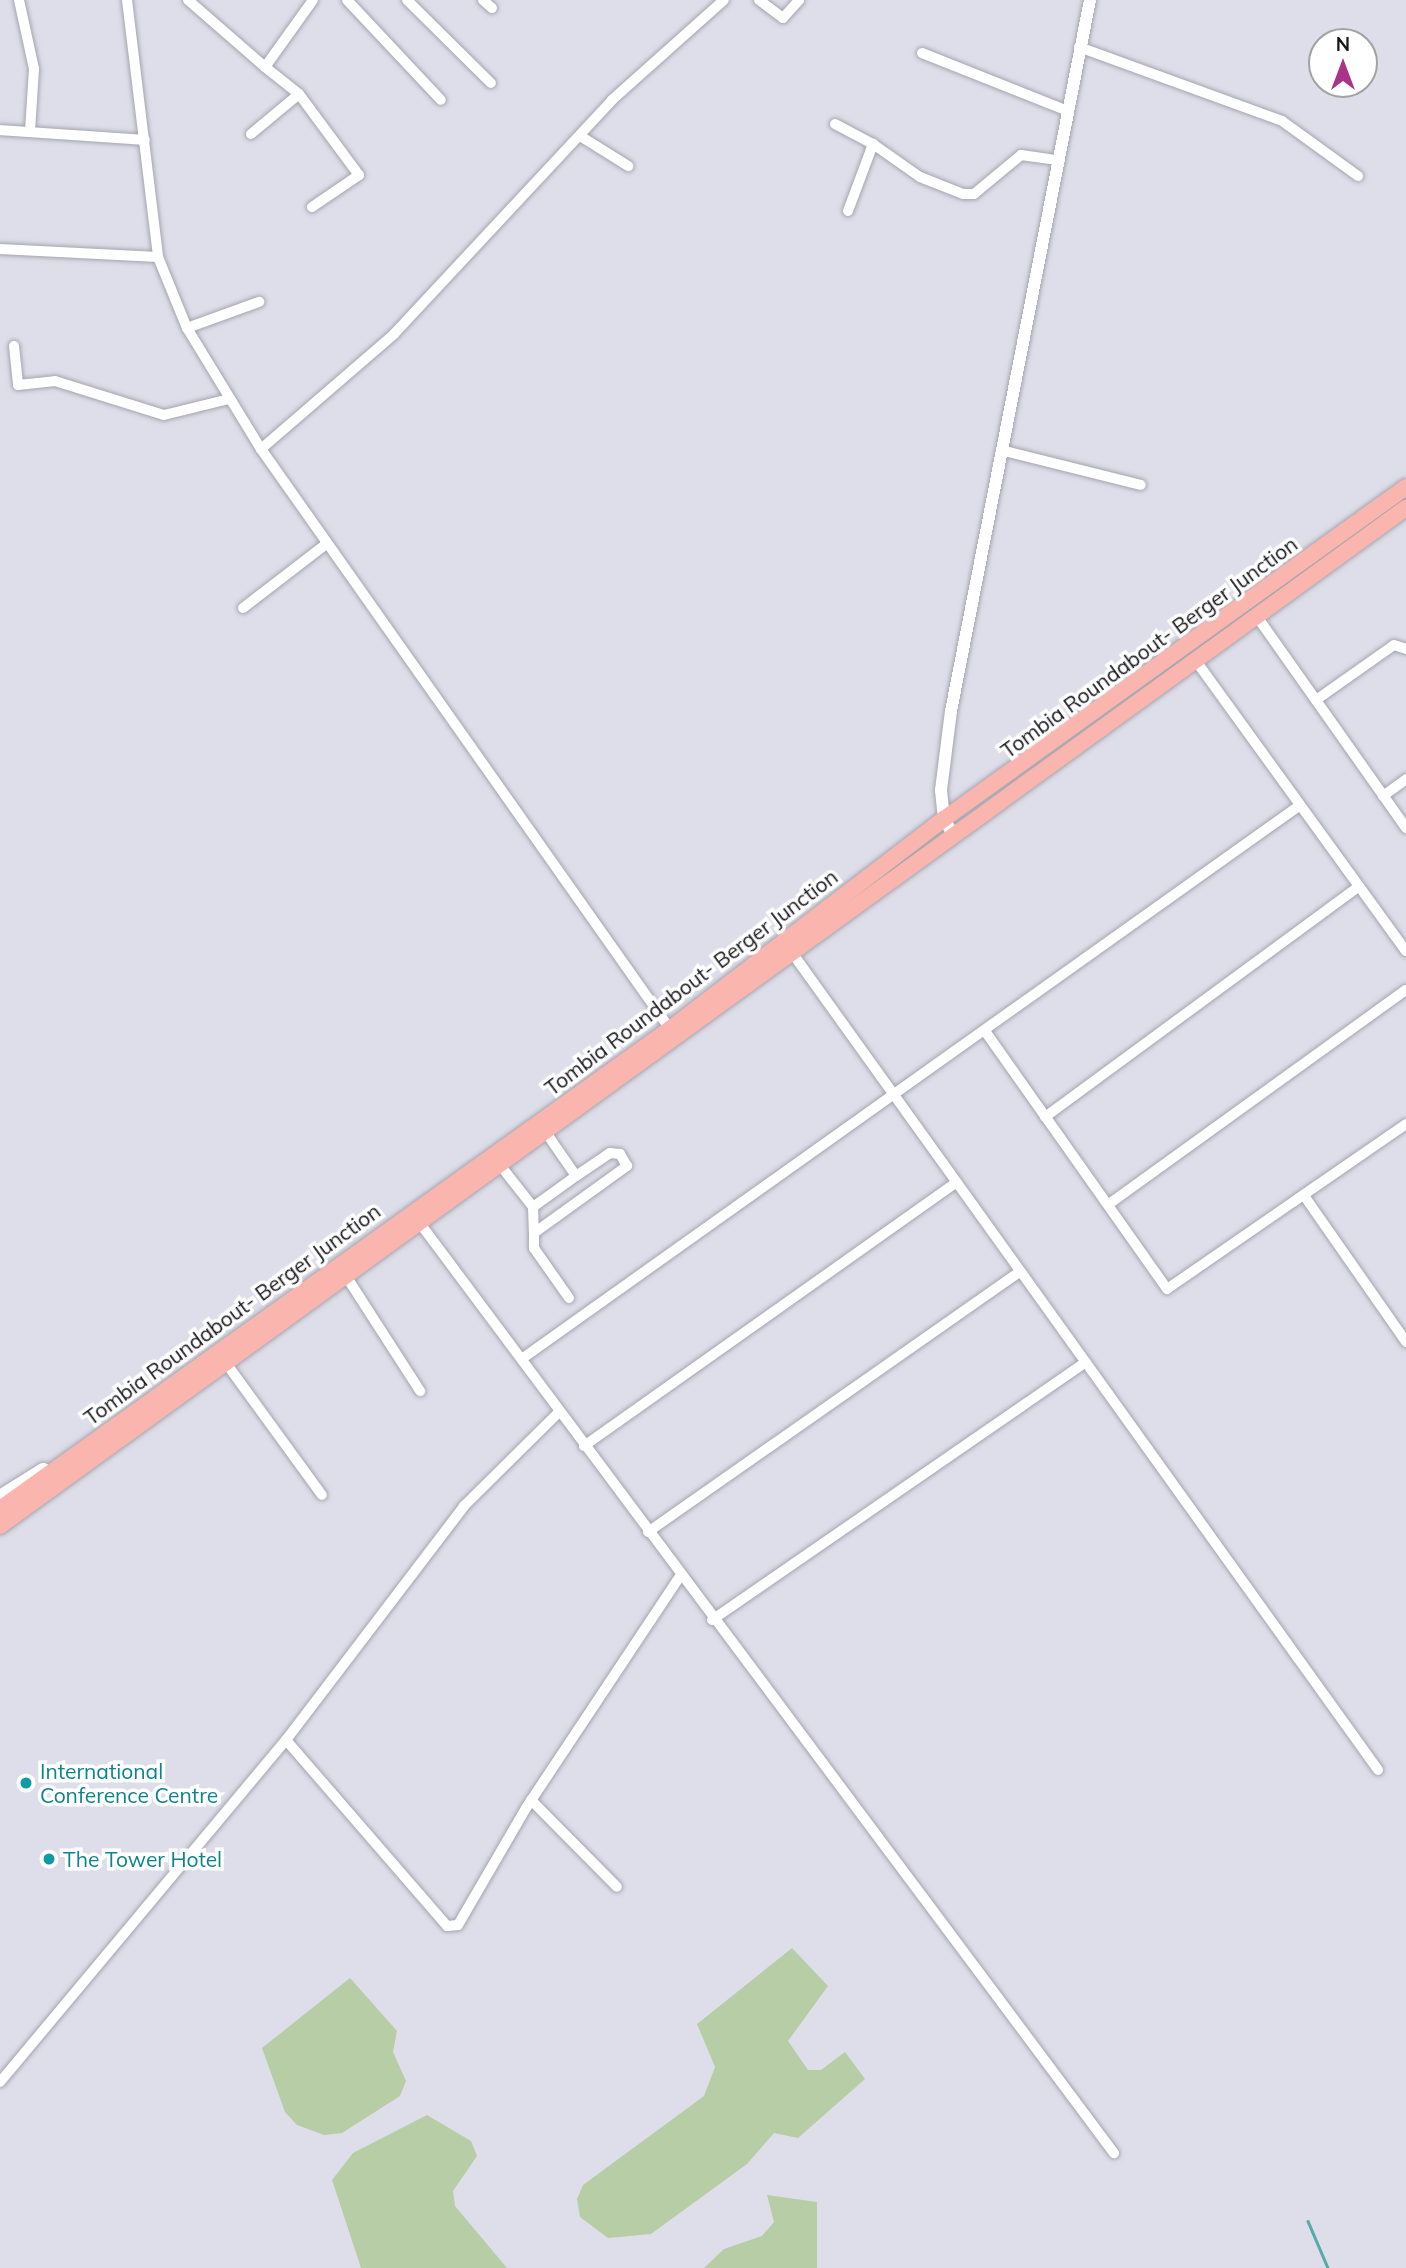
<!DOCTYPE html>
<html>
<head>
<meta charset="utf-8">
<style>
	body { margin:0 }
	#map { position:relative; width:1406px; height:2268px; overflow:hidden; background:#dddee9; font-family:Mulish,sans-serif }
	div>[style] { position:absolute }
	.green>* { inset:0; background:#b7cda5 }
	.stream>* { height:2.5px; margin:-1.25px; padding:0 1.25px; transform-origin:1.25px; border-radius:1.25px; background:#58a9ab }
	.roads { filter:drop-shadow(0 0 2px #a4a5af) drop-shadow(0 0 2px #a4a5af) }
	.minor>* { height:10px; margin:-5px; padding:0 5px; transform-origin:5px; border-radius:5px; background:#fff }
	.tertiary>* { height:12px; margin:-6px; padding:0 6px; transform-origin:6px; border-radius:6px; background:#fff }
	.secondary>* { height:14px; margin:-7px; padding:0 7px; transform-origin:7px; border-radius:7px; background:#fff }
	.primary>* { height:16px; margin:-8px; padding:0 8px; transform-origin:8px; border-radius:8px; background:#fab5ae }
	.dots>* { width:19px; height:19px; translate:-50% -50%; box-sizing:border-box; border:4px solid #fff; border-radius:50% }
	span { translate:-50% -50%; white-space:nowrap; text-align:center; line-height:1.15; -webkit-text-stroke:7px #fff; paint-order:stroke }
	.street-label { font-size:21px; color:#17171b }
	.culture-label { font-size:21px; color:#0d838f }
	.left { translate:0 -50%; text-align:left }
	.north { position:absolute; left:1308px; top:28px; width:70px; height:70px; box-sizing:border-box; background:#fff; border:2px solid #a2a2a4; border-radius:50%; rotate:0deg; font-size:19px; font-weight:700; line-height:28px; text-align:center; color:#17171b }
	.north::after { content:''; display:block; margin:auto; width:24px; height:32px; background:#aa338a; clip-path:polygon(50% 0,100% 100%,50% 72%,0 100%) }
</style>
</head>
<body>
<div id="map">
	<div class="green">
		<i style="clip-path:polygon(792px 1948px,828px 1986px,788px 2041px,808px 2070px,821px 2070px,845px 2052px,865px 2079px,798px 2138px,774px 2133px,747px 2164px,651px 2234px,608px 2238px,580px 2217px,577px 2199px,583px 2185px,704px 2096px,715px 2067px,697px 2024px)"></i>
		<i style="clip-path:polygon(350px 1978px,397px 2031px,393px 2052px,406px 2081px,400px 2096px,342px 2133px,324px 2135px,297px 2125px,285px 2112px,262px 2048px)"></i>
		<i style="clip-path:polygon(427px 2115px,471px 2141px,477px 2156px,453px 2191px,455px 2206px,507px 2268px,361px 2268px,332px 2180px,353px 2153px)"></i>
		<i style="clip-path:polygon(767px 2195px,817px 2202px,817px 2268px,704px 2268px,724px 2249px,762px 2236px,774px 2222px)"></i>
	</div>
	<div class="stream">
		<i style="left:1308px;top:2221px;width:51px;rotate:66.9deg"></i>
	</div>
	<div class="roads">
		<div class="minor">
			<i style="left:19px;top:0;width:71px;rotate:77.7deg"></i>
			<i style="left:34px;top:69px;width:62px;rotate:93.7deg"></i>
			<i style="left:127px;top:0;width:259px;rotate:83.1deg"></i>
			<i style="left:158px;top:257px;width:77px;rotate:67.8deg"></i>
			<i style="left:187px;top:328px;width:142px;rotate:58.6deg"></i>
			<i style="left:261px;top:449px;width:710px;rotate:54.81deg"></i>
			<i style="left:188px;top:0;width:102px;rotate:41deg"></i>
			<i style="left:265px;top:67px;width:82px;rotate:-54.4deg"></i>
			<i style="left:347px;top:0;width:137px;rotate:46.8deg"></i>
			<i style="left:407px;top:0;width:118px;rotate:44.7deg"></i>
			<i style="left:483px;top:0;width:12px;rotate:42deg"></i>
			<i style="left:759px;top:0;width:30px;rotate:37deg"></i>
			<i style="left:783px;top:18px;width:24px;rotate:-48deg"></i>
			<i style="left:1079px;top:47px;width:216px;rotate:20deg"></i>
			<i style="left:1282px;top:121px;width:94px;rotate:35.9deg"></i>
			<i style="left:922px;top:53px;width:154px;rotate:21.7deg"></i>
			<i style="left:265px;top:67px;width:43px;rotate:38.5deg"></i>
			<i style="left:299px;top:94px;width:101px;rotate:53.5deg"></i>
			<i style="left:359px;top:175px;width:57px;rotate:145.8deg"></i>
			<i style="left:835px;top:124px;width:43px;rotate:27.8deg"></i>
			<i style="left:0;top:130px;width:145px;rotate:3.9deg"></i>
			<i style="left:251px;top:134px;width:62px;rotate:-39.8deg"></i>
			<i style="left:580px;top:136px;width:57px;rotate:32deg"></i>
			<i style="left:848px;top:211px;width:72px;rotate:-69.5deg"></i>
			<i style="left:873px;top:144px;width:57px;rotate:35.1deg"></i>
			<i style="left:920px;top:177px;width:46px;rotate:21.6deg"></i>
			<i style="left:963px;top:194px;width:11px"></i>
			<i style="left:974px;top:194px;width:61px;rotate:-39.7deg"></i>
			<i style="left:1021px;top:155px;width:35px;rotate:8deg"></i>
			<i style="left:0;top:249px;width:158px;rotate:2.9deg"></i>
			<i style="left:187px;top:328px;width:77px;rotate:-19.9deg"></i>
			<i style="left:14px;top:346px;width:39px;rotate:84deg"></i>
			<i style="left:18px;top:385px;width:37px;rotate:-6deg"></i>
			<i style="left:55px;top:381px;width:114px;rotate:17.3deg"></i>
			<i style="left:164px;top:415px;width:67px;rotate:-13.8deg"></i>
			<i style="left:261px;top:449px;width:176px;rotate:-40.8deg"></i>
			<i style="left:394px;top:334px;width:320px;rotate:-47deg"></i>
			<i style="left:612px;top:100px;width:150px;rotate:-41.8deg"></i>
			<i style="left:1001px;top:450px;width:144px;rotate:14deg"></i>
			<i style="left:243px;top:608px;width:105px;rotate:-37.6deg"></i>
			<i style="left:1258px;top:618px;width:257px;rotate:54.8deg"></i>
			<i style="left:1196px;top:661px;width:358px;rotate:54.1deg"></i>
			<i style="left:1316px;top:700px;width:95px;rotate:-35.2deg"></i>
			<i style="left:1394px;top:645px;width:13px;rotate:18deg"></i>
			<i style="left:1383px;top:796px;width:29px;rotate:-36deg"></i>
			<i style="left:793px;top:954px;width:1004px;rotate:54.36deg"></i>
			<i style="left:985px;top:1031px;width:316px;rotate:54.8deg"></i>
			<i style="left:1167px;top:1289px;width:290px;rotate:-34.6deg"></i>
			<i style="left:1045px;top:1117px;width:388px;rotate:-36.3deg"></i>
			<i style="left:500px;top:1165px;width:53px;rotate:51.8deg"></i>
			<i style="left:533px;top:1207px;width:53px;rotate:-35.8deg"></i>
			<i style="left:576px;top:1176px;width:55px;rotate:-124.6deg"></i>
			<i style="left:1305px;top:1197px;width:177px;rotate:55.1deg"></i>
			<i style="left:1109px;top:1204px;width:366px;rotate:-35.8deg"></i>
			<i style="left:533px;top:1207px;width:26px;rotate:88deg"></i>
			<i style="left:416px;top:1218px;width:1167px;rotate:53.26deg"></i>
			<i style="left:346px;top:1276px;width:137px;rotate:57.2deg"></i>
			<i style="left:569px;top:1298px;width:61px;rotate:-125deg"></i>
			<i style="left:534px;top:1248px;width:15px;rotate:-90deg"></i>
			<i style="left:534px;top:1233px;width:115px;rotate:-35.8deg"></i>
			<i style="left:627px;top:1166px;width:14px;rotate:-120deg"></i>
			<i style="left:620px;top:1154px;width:10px;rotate:-174deg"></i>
			<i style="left:610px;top:1153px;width:41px;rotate:145.9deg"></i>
			<i style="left:523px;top:1358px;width:952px;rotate:-35.43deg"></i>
			<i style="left:226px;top:1363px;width:163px;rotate:54deg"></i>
			<i style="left:584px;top:1446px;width:456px;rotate:-35.3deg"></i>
			<i style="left:648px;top:1532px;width:454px;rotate:-35deg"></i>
			<i style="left:712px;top:1620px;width:454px;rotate:-34.6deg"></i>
			<i style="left:286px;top:1740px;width:246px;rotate:49.1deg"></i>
			<i style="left:447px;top:1926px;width:11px;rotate:-5deg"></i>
			<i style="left:458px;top:1925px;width:135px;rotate:-59.8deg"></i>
			<i style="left:526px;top:1808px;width:278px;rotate:-56.4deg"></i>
			<i style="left:531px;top:1800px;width:122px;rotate:45.3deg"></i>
			<i style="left:0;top:2082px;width:446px;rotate:-50.1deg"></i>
			<i style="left:286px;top:1740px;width:294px;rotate:-52.7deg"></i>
			<i style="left:464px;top:1506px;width:134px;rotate:-44.7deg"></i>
		</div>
		<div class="tertiary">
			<i style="left:954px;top:836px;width:20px;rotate:-120deg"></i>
			<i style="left:944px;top:819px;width:29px;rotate:-96deg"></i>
			<i style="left:941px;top:790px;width:80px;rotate:-82.8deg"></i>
			<i style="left:951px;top:711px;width:724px;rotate:-78.94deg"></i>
		</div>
		<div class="secondary">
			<i style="left:0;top:1497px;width:51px;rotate:-32.1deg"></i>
		</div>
		<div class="primary">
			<i style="left:0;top:1509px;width:824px;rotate:-35.62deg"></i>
			<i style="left:670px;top:1029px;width:345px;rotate:-37.5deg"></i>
			<i style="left:944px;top:819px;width:569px;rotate:-35.7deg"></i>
			<i style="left:0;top:1526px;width:1736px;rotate:-35.91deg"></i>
		</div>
	</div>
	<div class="dots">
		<i style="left:26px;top:1783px;background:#0f9aa8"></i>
		<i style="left:49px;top:1859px;background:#0f9aa8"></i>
	</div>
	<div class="street-label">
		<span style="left:1149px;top:647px;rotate:-36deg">Tombia Roundabout- Berger Junction</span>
		<span style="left:691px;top:982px;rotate:-37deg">Tombia Roundabout- Berger Junction</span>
		<span style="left:232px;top:1314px;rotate:-36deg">Tombia Roundabout- Berger Junction</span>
	</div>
	<div class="culture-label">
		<span class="left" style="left:40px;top:1783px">International<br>Conference Centre</span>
		<span class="left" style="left:63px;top:1859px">The Tower Hotel</span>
	</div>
	<div class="north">N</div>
</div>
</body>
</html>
